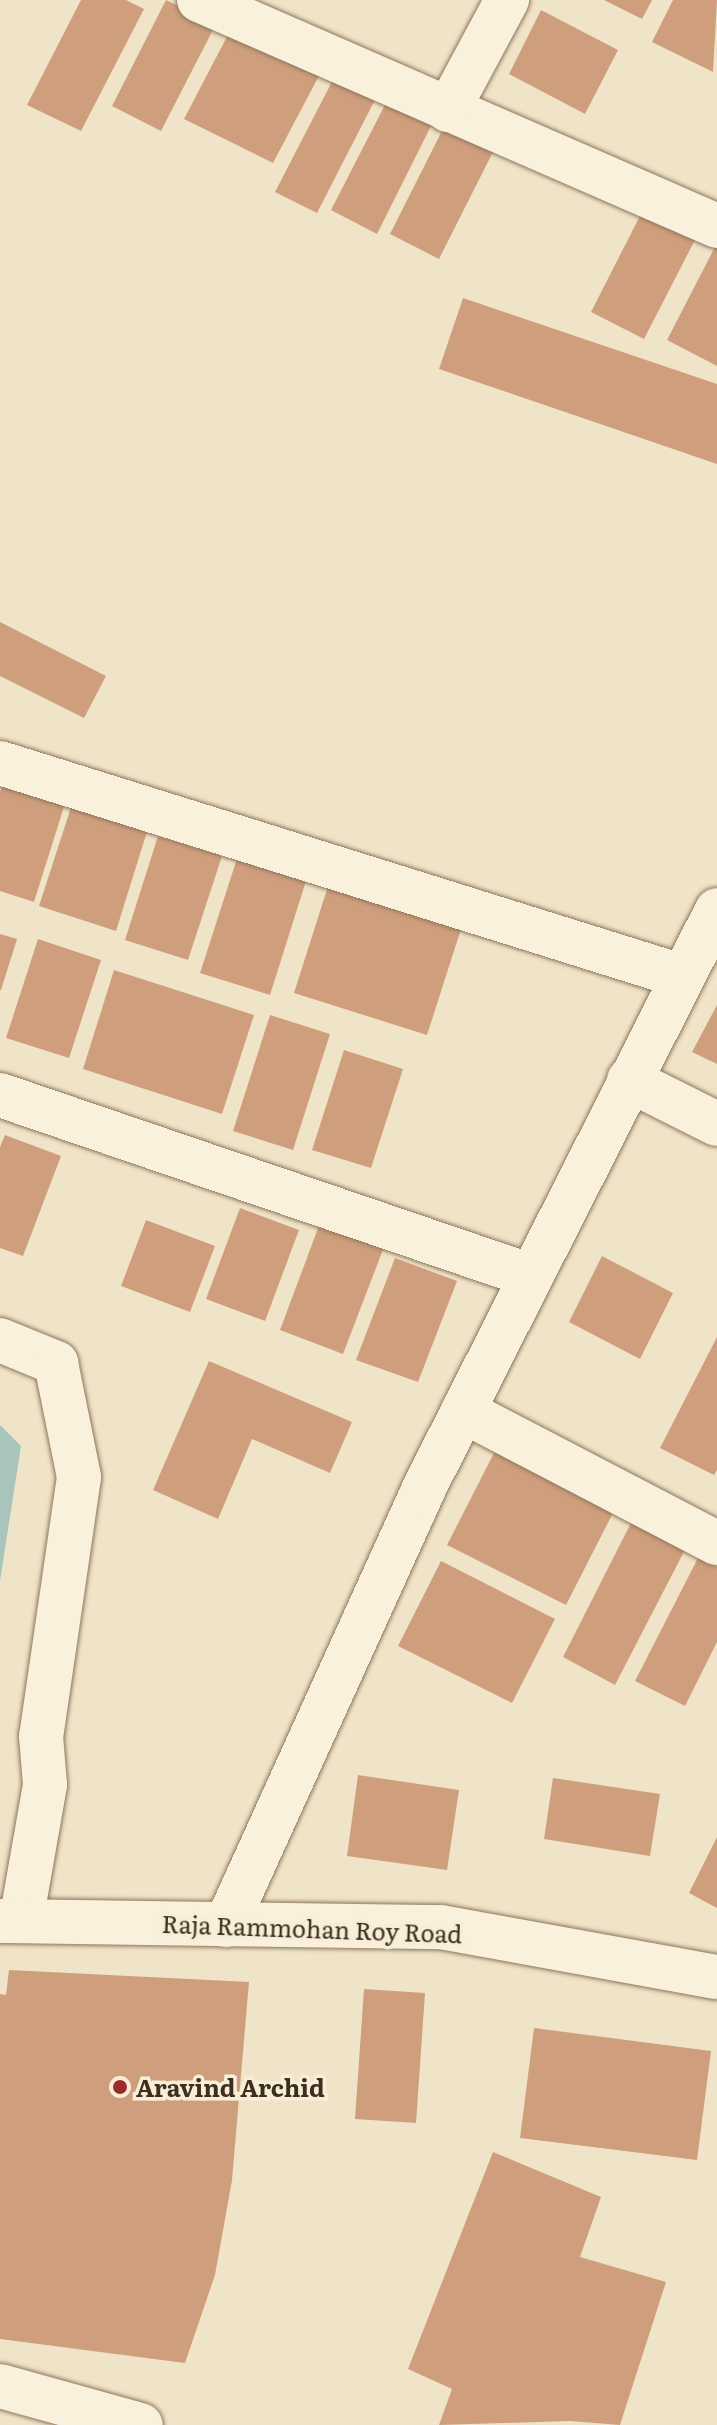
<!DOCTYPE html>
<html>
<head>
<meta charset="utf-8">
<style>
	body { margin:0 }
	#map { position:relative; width:717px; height:2425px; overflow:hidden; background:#f0e4c8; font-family:Literata,serif }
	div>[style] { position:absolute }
	.water>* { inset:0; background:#a9c4bc }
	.building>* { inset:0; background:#cf9f7d }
	.roads { filter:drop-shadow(0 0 2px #8d765c) drop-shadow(0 0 2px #8d765c) }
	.street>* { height:44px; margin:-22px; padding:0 22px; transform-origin:22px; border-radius:22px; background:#faf1dc }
	.secondary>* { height:44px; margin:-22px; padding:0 22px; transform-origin:22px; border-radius:22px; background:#faf1dc }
	.dots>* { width:22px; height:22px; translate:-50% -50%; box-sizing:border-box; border:4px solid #f7eed8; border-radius:50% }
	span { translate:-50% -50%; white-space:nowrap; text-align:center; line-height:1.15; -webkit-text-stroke:7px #f7eed8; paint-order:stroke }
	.street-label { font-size:24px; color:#3d2e20 }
	.poi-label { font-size:24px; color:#3d2e20; font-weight:700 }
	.left { translate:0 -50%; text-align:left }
</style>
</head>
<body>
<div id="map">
	<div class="water">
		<i style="clip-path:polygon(0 1425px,21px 1446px,0 1581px)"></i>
	</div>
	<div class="building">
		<i style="clip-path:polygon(81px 0,126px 0,144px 9px,81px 131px,27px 105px)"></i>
		<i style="clip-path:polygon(166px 0,216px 24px,161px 131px,112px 106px)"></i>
		<i style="clip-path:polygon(604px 0,652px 0,642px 19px)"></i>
		<i style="clip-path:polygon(673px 0,717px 0,713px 72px,652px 42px)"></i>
		<i style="clip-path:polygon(541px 10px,618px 50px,585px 114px,509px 74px)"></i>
		<i style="clip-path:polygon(232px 27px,321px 72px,273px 163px,184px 119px)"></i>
		<i style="clip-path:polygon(337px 72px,379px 92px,317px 213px,275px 192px)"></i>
		<i style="clip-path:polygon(389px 97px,434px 120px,377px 234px,331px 210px)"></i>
		<i style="clip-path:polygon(448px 119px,497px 144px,439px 259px,390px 234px)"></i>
		<i style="clip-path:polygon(644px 208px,697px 236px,644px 339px,591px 312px)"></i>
		<i style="clip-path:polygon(717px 243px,717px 366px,667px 340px)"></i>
		<i style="clip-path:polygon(463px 298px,717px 384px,717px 464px,439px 369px)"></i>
		<i style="clip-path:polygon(0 622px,106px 676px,84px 718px,0 676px)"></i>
		<i style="clip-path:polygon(6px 775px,68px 794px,34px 902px,0 891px,0 792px)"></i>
		<i style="clip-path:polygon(75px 795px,151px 819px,116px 931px,39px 906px)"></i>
		<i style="clip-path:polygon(158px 836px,222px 856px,188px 960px,125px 940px)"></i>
		<i style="clip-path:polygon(242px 843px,311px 865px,270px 995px,200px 973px)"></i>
		<i style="clip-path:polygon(329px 883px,462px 926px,427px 1035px,294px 993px)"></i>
		<i style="clip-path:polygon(0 934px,17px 939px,1px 990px,0 990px)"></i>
		<i style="clip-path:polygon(38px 939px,101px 960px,69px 1058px,6px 1038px)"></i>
		<i style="clip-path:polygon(114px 970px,254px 1015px,222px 1114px,83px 1069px)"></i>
		<i style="clip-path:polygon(717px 1005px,717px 1064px,692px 1052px)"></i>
		<i style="clip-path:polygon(270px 1015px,330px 1034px,293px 1150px,233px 1131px)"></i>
		<i style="clip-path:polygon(344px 1050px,403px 1069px,371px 1168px,312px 1150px)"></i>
		<i style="clip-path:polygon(5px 1135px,61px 1156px,23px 1256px,0 1248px,0 1147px)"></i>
		<i style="clip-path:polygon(240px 1208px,299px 1230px,265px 1321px,206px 1299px)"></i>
		<i style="clip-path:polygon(146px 1220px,215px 1246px,190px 1312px,121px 1286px)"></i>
		<i style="clip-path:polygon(320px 1223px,384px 1247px,343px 1354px,280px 1330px)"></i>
		<i style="clip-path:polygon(602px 1256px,673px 1293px,640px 1359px,569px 1322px)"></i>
		<i style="clip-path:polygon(395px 1258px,457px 1281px,418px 1382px,356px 1360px)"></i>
		<i style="clip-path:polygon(717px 1337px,717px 1470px,714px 1475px,660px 1448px)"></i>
		<i style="clip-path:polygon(209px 1361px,352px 1422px,330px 1473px,252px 1439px,218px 1519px,153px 1490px)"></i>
		<i style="clip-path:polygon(495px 1451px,614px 1511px,566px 1605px,447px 1545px)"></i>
		<i style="clip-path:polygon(635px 1515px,689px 1542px,615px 1685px,563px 1657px)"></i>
		<i style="clip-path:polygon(698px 1558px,717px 1567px,717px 1642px,685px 1706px,635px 1681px)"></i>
		<i style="clip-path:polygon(441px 1561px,555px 1619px,512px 1703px,398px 1646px)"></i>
		<i style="clip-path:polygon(358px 1775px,459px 1790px,447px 1870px,347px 1856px)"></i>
		<i style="clip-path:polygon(553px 1778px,660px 1794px,650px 1856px,544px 1839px)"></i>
		<i style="clip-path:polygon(717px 1837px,717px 1908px,689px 1893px)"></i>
		<i style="clip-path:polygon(9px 1970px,249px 1982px,232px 2180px,215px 2275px,185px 2363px,0 2339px,0 1994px,6px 1995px)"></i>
		<i style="clip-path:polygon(364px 1989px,425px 1993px,416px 2123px,355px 2119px)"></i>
		<i style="clip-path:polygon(534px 2028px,711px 2051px,697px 2160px,520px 2138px)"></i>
		<i style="clip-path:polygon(493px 2152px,601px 2197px,580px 2257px,666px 2282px,620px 2425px,570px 2421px,439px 2425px,452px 2389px,408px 2369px)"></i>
	</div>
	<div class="roads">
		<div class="street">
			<i style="left:199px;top:0;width:565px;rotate:23.57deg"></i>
			<i style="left:448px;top:110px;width:125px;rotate:-61.8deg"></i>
			<i style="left:0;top:763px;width:714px;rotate:17.37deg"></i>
			<i style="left:629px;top:1080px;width:98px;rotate:26.6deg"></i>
			<i style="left:0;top:1095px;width:561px;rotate:18.82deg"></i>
			<i style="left:0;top:1340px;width:61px;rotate:22.3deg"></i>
			<i style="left:56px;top:1363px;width:116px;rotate:78.6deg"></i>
			<i style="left:79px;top:1477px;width:262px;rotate:98.3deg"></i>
			<i style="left:41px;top:1736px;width:49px;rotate:85.3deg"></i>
			<i style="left:45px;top:1785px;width:138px;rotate:100deg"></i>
			<i style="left:463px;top:1411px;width:286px;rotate:27.5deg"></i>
			<i style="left:0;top:2386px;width:146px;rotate:15.5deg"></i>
		</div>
		<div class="secondary">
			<i style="left:0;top:1921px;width:441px;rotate:0.8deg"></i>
			<i style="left:441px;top:1927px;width:280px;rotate:10.3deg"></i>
			<i style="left:226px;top:1925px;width:478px;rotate:-65.6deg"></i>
			<i style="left:423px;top:1490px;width:650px;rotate:-63.12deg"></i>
		</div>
	</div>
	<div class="dots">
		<i style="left:120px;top:2087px;background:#9e2a2b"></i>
	</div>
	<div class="street-label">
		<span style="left:312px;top:1928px;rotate:2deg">Raja Rammohan Roy Road</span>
	</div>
	<div class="poi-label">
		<span class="left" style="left:136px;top:2087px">Aravind Archid</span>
	</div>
</div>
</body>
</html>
